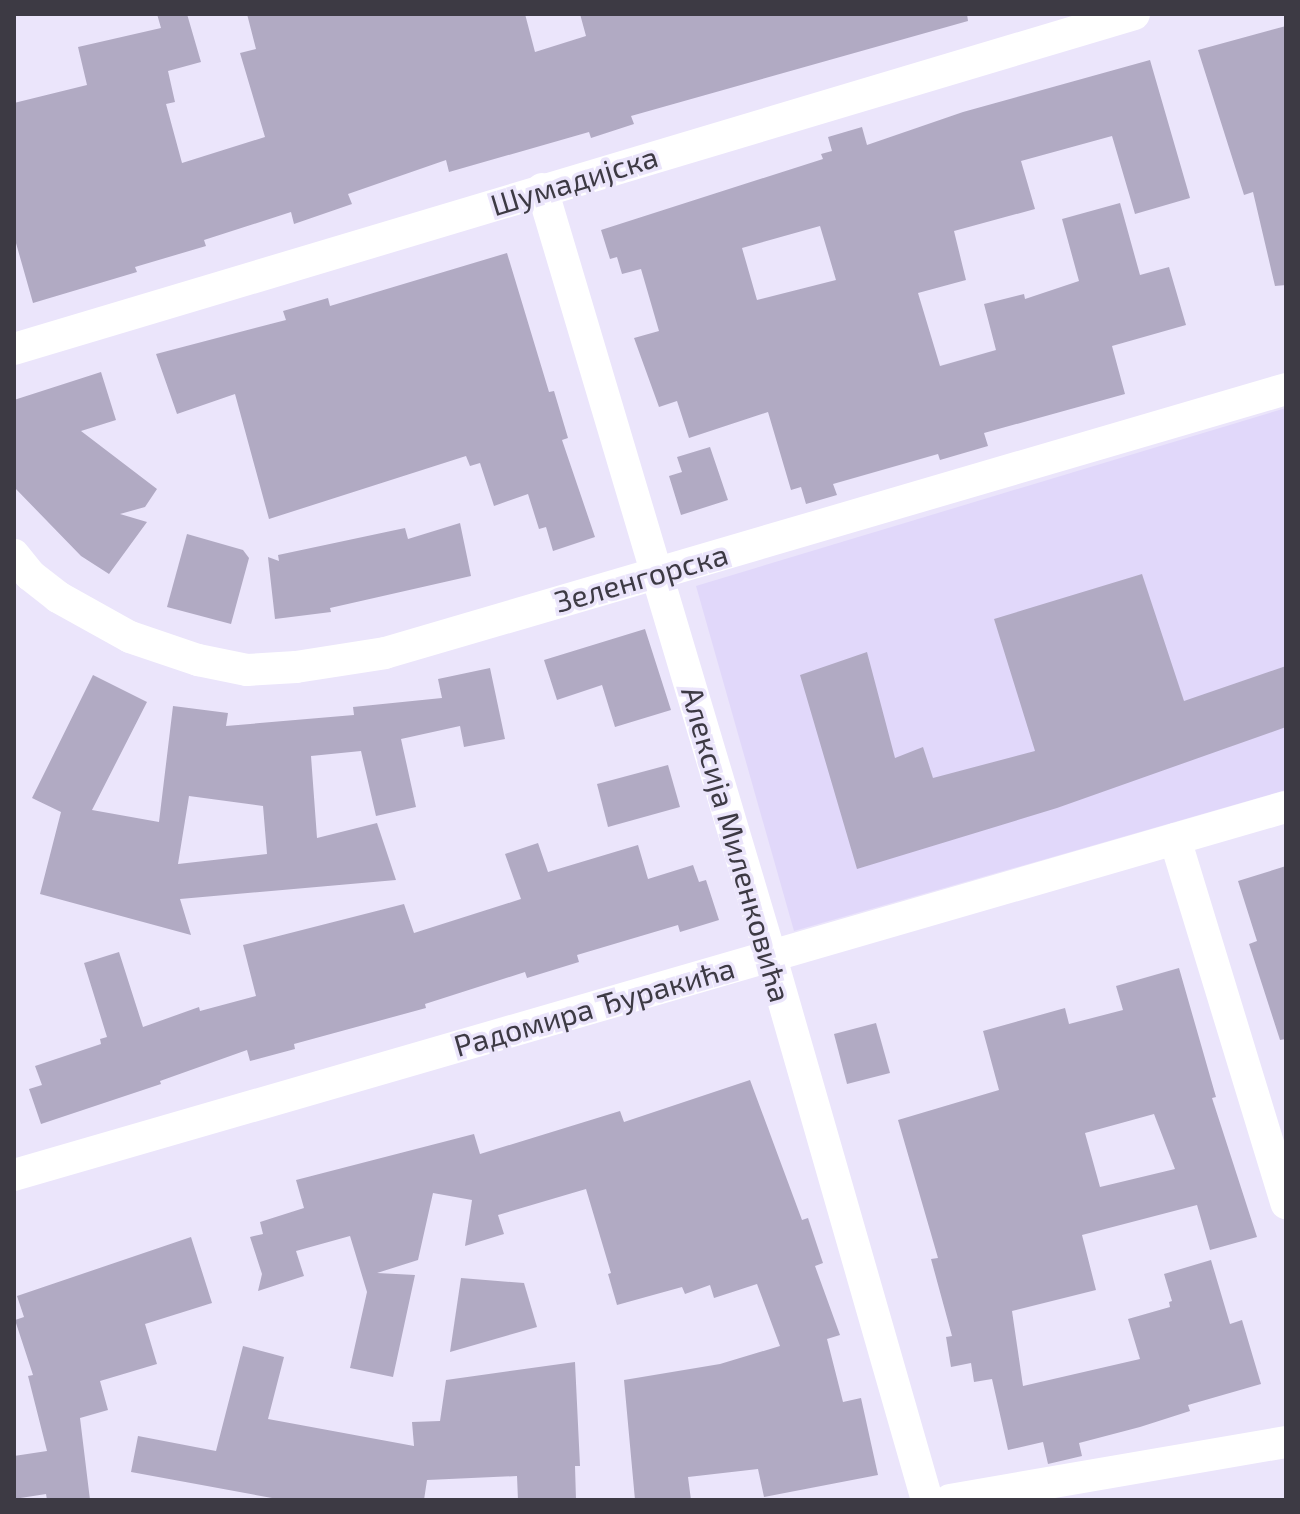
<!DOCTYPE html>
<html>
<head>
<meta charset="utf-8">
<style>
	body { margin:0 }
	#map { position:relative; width:1300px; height:1514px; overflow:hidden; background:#ebe5fb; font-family:"Exo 2",sans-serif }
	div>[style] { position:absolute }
	.built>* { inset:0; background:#e1d8fa }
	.building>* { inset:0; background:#b1aac3 }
	.minor>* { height:32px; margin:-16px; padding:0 16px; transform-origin:16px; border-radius:16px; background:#fff }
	span { translate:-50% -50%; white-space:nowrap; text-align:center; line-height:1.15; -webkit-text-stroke:7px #ebe5fb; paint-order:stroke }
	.street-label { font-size:30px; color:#3d3a44 }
	.frame { position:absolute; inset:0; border:16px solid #3d3a44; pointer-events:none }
</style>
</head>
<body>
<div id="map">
	<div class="built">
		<i style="clip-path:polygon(1286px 408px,1286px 790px,794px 931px,696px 586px)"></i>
	</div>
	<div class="building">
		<i style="clip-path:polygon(157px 14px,187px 14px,201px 62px,168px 71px,175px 102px,166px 104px,182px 163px,265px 137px,240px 53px,256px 49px,247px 14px,525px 14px,535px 52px,586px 36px,580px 14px,967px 14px,968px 21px,631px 116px,634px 124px,591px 138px,589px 132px,449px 172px,446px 160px,348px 194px,352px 204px,294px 224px,291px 212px,204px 240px,206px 246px,135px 267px,137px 272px,33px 303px,14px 236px,14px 103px,87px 85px,78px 47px,161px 28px)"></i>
		<i style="clip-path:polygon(1286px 26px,1286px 285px,1275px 286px,1253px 192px,1244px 195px,1198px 50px)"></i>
		<i style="clip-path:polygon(evenodd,1150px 60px,1190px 198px,1135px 214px,1112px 136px,1021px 161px,1035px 209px,954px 231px,966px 280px,918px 293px,940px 366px,996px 350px,984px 304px,1024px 294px,1025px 299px,1079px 281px,1062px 219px,1120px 203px,1140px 275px,1169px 267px,1186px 325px,1112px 346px,1125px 394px,984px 433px,988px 446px,940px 460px,938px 454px,833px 484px,837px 495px,806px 504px,801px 487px,791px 490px,768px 412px,689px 438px,677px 401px,659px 407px,634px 338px,659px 331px,641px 269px,622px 274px,617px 257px,610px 259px,601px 230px,823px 159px,821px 154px,832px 151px,828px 137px,862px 127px,867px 145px,963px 112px,1150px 60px,820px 226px,836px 280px,757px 300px,742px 248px,820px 226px)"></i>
		<i style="clip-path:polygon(507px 253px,549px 392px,554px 391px,568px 438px,562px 440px,595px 537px,553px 551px,546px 527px,539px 529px,528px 494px,494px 506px,480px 463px,470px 466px,466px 456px,269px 519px,235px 394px,177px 414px,156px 354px,286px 320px,283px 311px,328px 298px,330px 306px)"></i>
		<i style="clip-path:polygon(101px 372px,116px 420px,81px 431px,157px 489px,145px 507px,120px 514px,147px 522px,109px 574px,81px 556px,14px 487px,14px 400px)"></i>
		<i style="clip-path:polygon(710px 447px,728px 500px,681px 515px,669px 476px,682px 472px,677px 457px)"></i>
		<i style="clip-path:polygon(460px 523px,471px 576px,330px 608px,331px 612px,275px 619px,268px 557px,279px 561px,278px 555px,405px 528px,408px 539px)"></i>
		<i style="clip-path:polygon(187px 534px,243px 550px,249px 558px,231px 624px,167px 607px)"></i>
		<i style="clip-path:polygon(1142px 574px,1184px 701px,1286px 666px,1286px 727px,1057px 808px,857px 869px,800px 675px,867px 652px,895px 758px,923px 747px,933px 778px,1035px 751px,994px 619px)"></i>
		<i style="clip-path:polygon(645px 629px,671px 710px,615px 727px,602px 685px,557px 700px,544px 660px)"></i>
		<i style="clip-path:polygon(evenodd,490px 668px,505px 739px,464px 747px,460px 726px,401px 739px,416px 807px,376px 816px,361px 751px,311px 756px,317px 838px,377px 823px,396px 880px,180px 899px,191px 935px,40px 894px,61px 812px,32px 798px,93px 675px,147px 702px,92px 810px,159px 822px,173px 706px,228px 713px,226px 726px,354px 715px,353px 707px,442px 698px,438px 679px,490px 668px,189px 796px,263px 806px,267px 854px,178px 864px,189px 796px)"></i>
		<i style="clip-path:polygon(668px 765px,680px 807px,608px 827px,597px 784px)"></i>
		<i style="clip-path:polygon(538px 843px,548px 872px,638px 845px,648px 879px,693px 865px,699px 882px,706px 880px,719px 920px,680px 932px,678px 925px,577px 955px,579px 962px,527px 978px,525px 972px,425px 1004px,426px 1008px,294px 1044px,295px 1049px,250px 1061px,247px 1050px,160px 1081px,161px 1084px,41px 1124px,29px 1089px,42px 1085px,35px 1066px,101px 1044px,100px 1039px,107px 1037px,84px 963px,119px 952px,143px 1027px,199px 1007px,200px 1011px,256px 996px,243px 945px,404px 904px,414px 933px,521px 899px,505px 854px)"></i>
		<i style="clip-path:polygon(1286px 866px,1286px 1039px,1280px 1040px,1249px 944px,1257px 941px,1238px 881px)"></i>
		<i style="clip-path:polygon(evenodd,1179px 968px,1216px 1097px,1212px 1098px,1257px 1237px,1210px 1250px,1197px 1205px,1082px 1235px,1096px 1290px,1012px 1311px,1023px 1386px,1140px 1359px,1128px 1319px,1170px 1307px,1169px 1302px,1172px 1301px,1164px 1274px,1211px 1260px,1230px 1324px,1242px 1320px,1261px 1384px,1188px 1405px,1190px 1411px,1140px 1427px,1079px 1443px,1082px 1456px,1048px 1464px,1043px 1442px,1008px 1450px,992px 1379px,974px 1382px,971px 1363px,951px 1367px,946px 1337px,952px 1336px,931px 1259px,938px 1258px,898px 1120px,999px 1090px,983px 1031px,1065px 1008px,1069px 1024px,1123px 1010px,1116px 986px,1179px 968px,1154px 1114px,1175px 1169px,1100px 1187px,1085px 1133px,1154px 1114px)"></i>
		<i style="clip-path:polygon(876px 1023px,890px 1073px,847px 1084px,834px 1034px)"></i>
		<i style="clip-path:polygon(750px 1080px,802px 1220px,808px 1218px,823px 1263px,815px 1266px,840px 1335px,827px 1339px,843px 1402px,861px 1398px,878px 1475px,764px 1497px,758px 1469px,688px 1477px,691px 1500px,635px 1500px,624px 1380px,720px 1364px,780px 1346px,757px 1284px,714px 1298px,710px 1285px,685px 1294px,682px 1287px,617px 1305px,608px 1274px,611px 1273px,586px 1189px,498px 1215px,504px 1234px,465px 1246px,472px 1200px,433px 1193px,418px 1260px,377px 1273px,415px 1275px,393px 1377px,350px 1368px,367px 1292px,350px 1236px,296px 1251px,304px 1276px,258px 1291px,262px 1274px,250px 1237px,263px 1234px,260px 1222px,304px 1208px,296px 1180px,474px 1134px,480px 1154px,620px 1111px,624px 1122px)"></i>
		<i style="clip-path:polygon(191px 1237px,212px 1303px,145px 1324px,157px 1364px,100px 1381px,108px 1410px,80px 1418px,90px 1500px,47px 1500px,46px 1494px,14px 1499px,14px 1456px,47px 1451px,28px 1376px,33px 1375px,15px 1320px,24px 1317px,17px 1296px)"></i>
		<i style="clip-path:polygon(461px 1278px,524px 1283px,537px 1327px,450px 1352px)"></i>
		<i style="clip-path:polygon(243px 1346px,284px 1357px,268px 1419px,414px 1446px,412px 1422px,440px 1421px,446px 1380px,575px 1362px,580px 1466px,575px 1466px,576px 1500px,518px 1500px,517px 1476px,427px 1480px,424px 1500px,283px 1500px,131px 1472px,138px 1436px,216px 1451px)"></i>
	</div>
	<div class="minor">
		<i style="left:542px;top:189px;width:798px;rotate:73.4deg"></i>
		<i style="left:770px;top:954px;width:568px;rotate:73.96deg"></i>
		<i style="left:14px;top:349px;width:1169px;rotate:-16.65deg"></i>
		<i style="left:14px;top:555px;width:26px;rotate:51deg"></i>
		<i style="left:30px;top:575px;width:36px;rotate:38deg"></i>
		<i style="left:58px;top:597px;width:82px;rotate:29.1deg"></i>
		<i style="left:130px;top:637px;width:72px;rotate:18.7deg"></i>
		<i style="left:198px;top:660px;width:50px;rotate:11.5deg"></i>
		<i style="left:247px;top:670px;width:49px;rotate:-3.5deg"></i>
		<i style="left:296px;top:667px;width:90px;rotate:-8.9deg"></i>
		<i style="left:385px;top:653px;width:939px;rotate:-16.33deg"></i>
		<i style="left:1175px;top:839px;width:381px;rotate:73deg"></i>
		<i style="left:14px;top:1175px;width:1324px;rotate:-16.14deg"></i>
		<i style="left:950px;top:1500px;width:341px;rotate:-9.8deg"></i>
	</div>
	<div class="street-label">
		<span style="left:574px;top:180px;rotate:-17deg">Шумадијска</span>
		<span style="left:641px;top:577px;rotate:-16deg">Зеленгорска</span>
		<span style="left:737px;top:844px;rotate:74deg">Алексија Миленковића</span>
		<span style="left:594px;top:1006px;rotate:-16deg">Радомира Ђуракића</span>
	</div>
	<div class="frame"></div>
</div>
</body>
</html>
